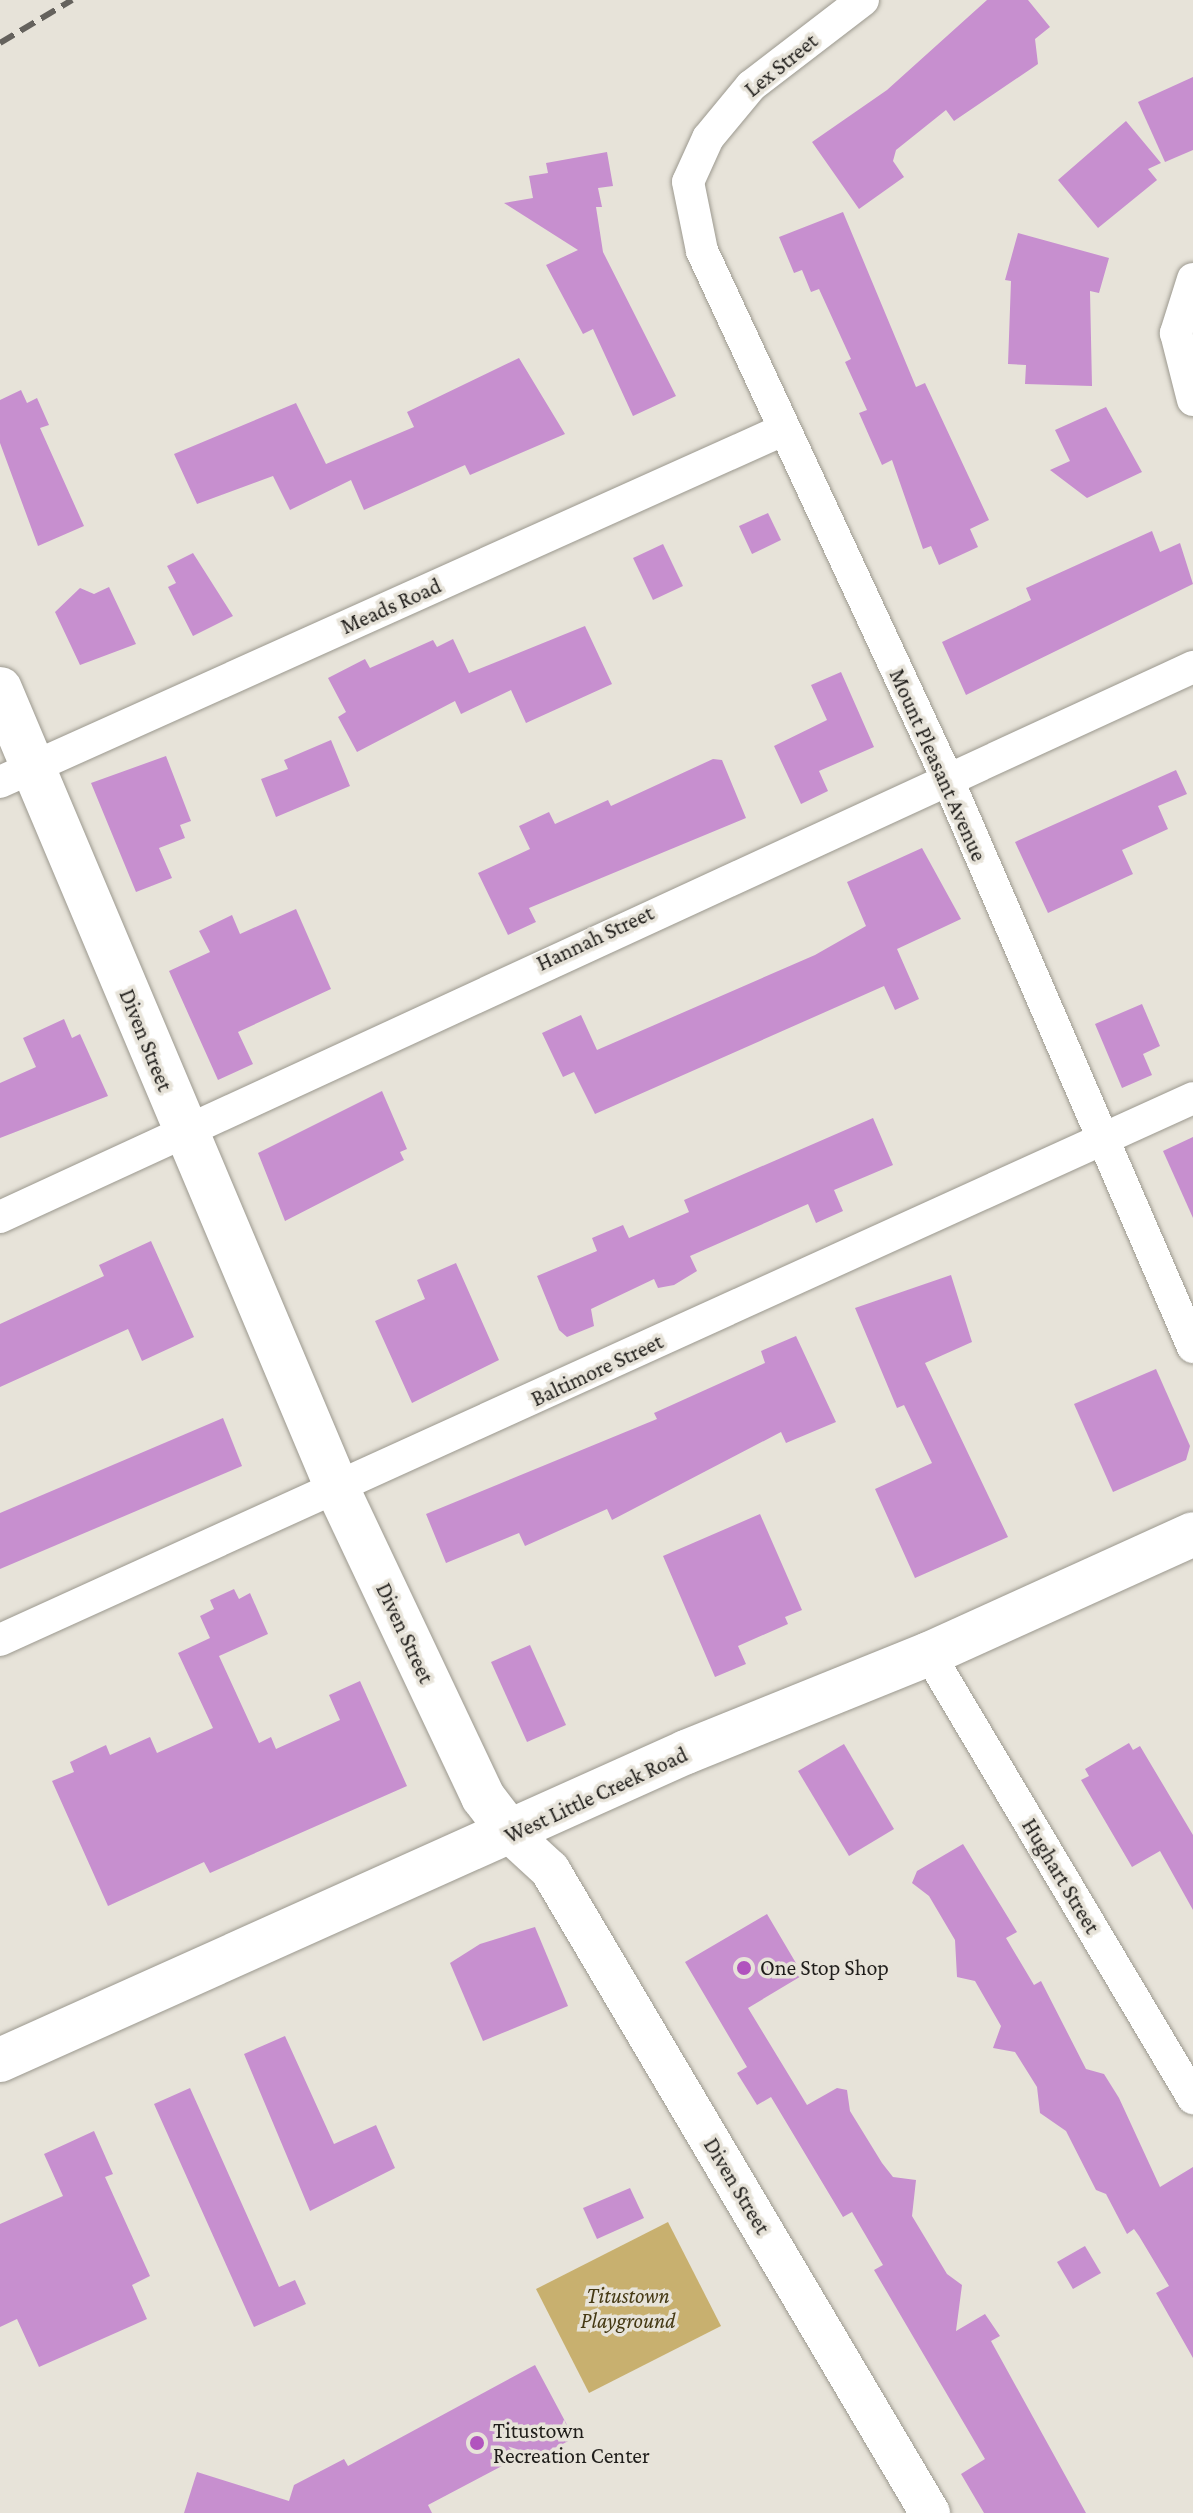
<!DOCTYPE html>
<html>
<head>
<meta charset="utf-8">
<style>
	body { margin:0 }
	#map { position:relative; width:1193px; height:2513px; overflow:hidden; background:#e7e3d9; font-family:"Crimson Pro",serif }
	div>[style] { position:absolute }
	.green>* { inset:0; background:#c8b06f }
	.building>* { inset:0; background:#c78fcf }
	.roads { filter:drop-shadow(0 0 2px #9c998f) drop-shadow(0 0 2px #9c998f) }
	.minor>* { height:32px; margin:-16px; padding:0 16px; transform-origin:16px; border-radius:16px; background:#fff }
	.tertiary>* { height:40px; margin:-20px; padding:0 20px; transform-origin:20px; border-radius:20px; background:#fff }
	.secondary>* { height:44px; margin:-22px; padding:0 22px; transform-origin:22px; border-radius:22px; background:#fff }
	.primary>* { height:44px; margin:-22px; padding:0 22px; transform-origin:22px; border-radius:22px; background:#fff }
	.rail>* { height:6px; margin-top:-3px; transform-origin:0; background:repeating-linear-gradient(90deg,#65625d 0 16px,transparent 0 24px) }
	.dots>* { width:22px; height:22px; translate:-50% -50%; box-sizing:border-box; border:4px solid #e7e3d9; border-radius:50% }
	span { translate:-50% -50%; white-space:nowrap; text-align:center; line-height:1.15; -webkit-text-stroke:7px #e7e3d9; paint-order:stroke }
	.street-label { font-size:22px; color:#201e1b }
	.poi-label { font-size:22px; color:#201e1b }
	.left { translate:0 -50%; text-align:left }
	.park-label { font-size:22px; color:#453914; font-style:italic }
</style>
</head>
<body>
<div id="map">
	<div class="green">
		<i style="clip-path:polygon(668px 2222px,721px 2326px,589px 2393px,536px 2289px)"></i>
	</div>
	<div class="building">
		<i style="clip-path:polygon(987px 0,1028px 0,1050px 27px,1035px 39px,1038px 64px,954px 121px,946px 110px,896px 150px,893px 161px,904px 177px,859px 209px,812px 142px,887px 90px)"></i>
		<i style="clip-path:polygon(1193px 77px,1193px 150px,1165px 162px,1138px 102px)"></i>
		<i style="clip-path:polygon(1126px 121px,1161px 163px,1148px 169px,1157px 180px,1098px 228px,1058px 180px)"></i>
		<i style="clip-path:polygon(607px 152px,613px 186px,598px 188px,602px 207px,596px 207px,603px 252px,676px 396px,633px 416px,593px 329px,583px 334px,546px 265px,578px 250px,504px 203px,533px 198px,529px 176px,548px 173px,546px 163px)"></i>
		<i style="clip-path:polygon(843px 212px,916px 387px,925px 383px,989px 520px,970px 529px,978px 547px,939px 565px,931px 546px,923px 549px,892px 460px,882px 465px,859px 413px,867px 410px,845px 362px,851px 359px,819px 289px,811px 292px,802px 270px,794px 273px,779px 237px)"></i>
		<i style="clip-path:polygon(1018px 233px,1109px 258px,1099px 293px,1090px 291px,1092px 386px,1025px 384px,1026px 365px,1008px 364px,1011px 281px,1005px 280px)"></i>
		<i style="clip-path:polygon(519px 358px,565px 434px,470px 475px,465px 465px,364px 510px,351px 480px,290px 510px,273px 476px,197px 504px,174px 454px,296px 403px,326px 464px,414px 427px,407px 412px)"></i>
		<i style="clip-path:polygon(21px 390px,27px 403px,37px 398px,49px 425px,40px 428px,84px 526px,38px 546px,0 443px,0 400px)"></i>
		<i style="clip-path:polygon(1106px 407px,1142px 472px,1087px 498px,1050px 470px,1070px 461px,1055px 430px)"></i>
		<i style="clip-path:polygon(768px 513px,781px 540px,752px 554px,739px 526px)"></i>
		<i style="clip-path:polygon(1152px 531px,1160px 552px,1180px 543px,1193px 584px,966px 695px,942px 642px,1031px 600px,1026px 588px)"></i>
		<i style="clip-path:polygon(663px 544px,683px 586px,653px 600px,633px 558px)"></i>
		<i style="clip-path:polygon(193px 553px,233px 616px,193px 636px,168px 587px,176px 583px,167px 566px)"></i>
		<i style="clip-path:polygon(109px 587px,136px 644px,80px 665px,55px 612px,80px 588px,94px 594px)"></i>
		<i style="clip-path:polygon(585px 626px,612px 684px,526px 723px,511px 690px,461px 714px,455px 701px,357px 752px,338px 717px,346px 712px,328px 678px,365px 659px,370px 668px,433px 640px,437px 647px,453px 639px,469px 673px)"></i>
		<i style="clip-path:polygon(841px 672px,874px 747px,819px 771px,828px 791px,801px 804px,774px 746px,827px 720px,811px 685px)"></i>
		<i style="clip-path:polygon(331px 740px,350px 786px,276px 817px,261px 779px,288px 769px,284px 760px)"></i>
		<i style="clip-path:polygon(166px 756px,191px 821px,180px 825px,185px 838px,159px 848px,172px 878px,136px 892px,91px 783px)"></i>
		<i style="clip-path:polygon(713px 759px,722px 760px,746px 818px,529px 908px,536px 922px,508px 935px,478px 873px,530px 849px,519px 826px,549px 812px,555px 824px,608px 800px,611px 806px)"></i>
		<i style="clip-path:polygon(1176px 770px,1187px 794px,1158px 806px,1168px 829px,1122px 850px,1133px 874px,1048px 913px,1015px 842px)"></i>
		<i style="clip-path:polygon(922px 848px,961px 919px,897px 949px,919px 999px,895px 1010px,884px 986px,595px 1114px,574px 1072px,563px 1077px,542px 1033px,581px 1015px,597px 1050px,815px 955px,866px 926px,847px 882px)"></i>
		<i style="clip-path:polygon(296px 909px,331px 989px,238px 1032px,253px 1064px,218px 1080px,169px 971px,210px 952px,199px 931px,232px 915px,240px 934px)"></i>
		<i style="clip-path:polygon(1142px 1004px,1160px 1046px,1143px 1054px,1152px 1075px,1122px 1088px,1095px 1024px)"></i>
		<i style="clip-path:polygon(64px 1019px,72px 1038px,80px 1034px,108px 1096px,0 1138px,0 1083px,36px 1067px,23px 1038px)"></i>
		<i style="clip-path:polygon(382px 1091px,407px 1149px,400px 1152px,404px 1160px,285px 1221px,258px 1153px)"></i>
		<i style="clip-path:polygon(873px 1118px,893px 1165px,834px 1190px,843px 1211px,816px 1223px,808px 1204px,690px 1256px,697px 1271px,674px 1285px,658px 1288px,654px 1279px,591px 1309px,594px 1326px,567px 1337px,559px 1330px,537px 1276px,597px 1251px,592px 1238px,623px 1225px,629px 1238px,689px 1212px,684px 1200px)"></i>
		<i style="clip-path:polygon(1193px 1137px,1193px 1218px,1163px 1151px)"></i>
		<i style="clip-path:polygon(151px 1241px,194px 1337px,142px 1361px,128px 1329px,0 1387px,0 1324px,104px 1276px,99px 1265px)"></i>
		<i style="clip-path:polygon(456px 1263px,499px 1360px,412px 1403px,375px 1321px,425px 1299px,417px 1280px)"></i>
		<i style="clip-path:polygon(951px 1275px,972px 1342px,925px 1363px,1008px 1537px,915px 1578px,875px 1489px,932px 1463px,904px 1405px,897px 1408px,855px 1308px)"></i>
		<i style="clip-path:polygon(796px 1336px,836px 1422px,786px 1443px,781px 1432px,612px 1520px,607px 1509px,525px 1546px,519px 1533px,446px 1563px,426px 1514px,657px 1419px,654px 1413px,765px 1363px,761px 1351px)"></i>
		<i style="clip-path:polygon(1156px 1369px,1190px 1446px,1186px 1460px,1113px 1492px,1074px 1404px)"></i>
		<i style="clip-path:polygon(223px 1418px,242px 1466px,0 1569px,0 1513px)"></i>
		<i style="clip-path:polygon(760px 1514px,802px 1610px,785px 1617px,788px 1624px,738px 1646px,746px 1664px,715px 1677px,663px 1556px)"></i>
		<i style="clip-path:polygon(234px 1589px,239px 1599px,250px 1593px,268px 1634px,219px 1656px,259px 1743px,271px 1737px,276px 1749px,340px 1720px,329px 1695px,360px 1681px,407px 1786px,210px 1873px,204px 1862px,108px 1906px,52px 1781px,74px 1772px,70px 1762px,106px 1745px,110px 1755px,150px 1737px,157px 1753px,213px 1728px,178px 1653px,210px 1638px,200px 1616px,214px 1609px,210px 1600px)"></i>
		<i style="clip-path:polygon(530px 1645px,566px 1725px,527px 1742px,491px 1662px)"></i>
		<i style="clip-path:polygon(1129px 1743px,1133px 1750px,1140px 1746px,1193px 1835px,1193px 1910px,1160px 1851px,1132px 1867px,1081px 1780px,1089px 1776px,1085px 1769px)"></i>
		<i style="clip-path:polygon(844px 1744px,894px 1829px,849px 1856px,798px 1771px)"></i>
		<i style="clip-path:polygon(963px 1844px,1017px 1932px,1006px 1938px,1034px 1985px,1041px 1981px,1086px 2069px,1104px 2074px,1119px 2098px,1160px 2187px,1193px 2167px,1193px 2358px,1156px 2293px,1169px 2286px,1139px 2236px,1134px 2229px,1127px 2234px,1106px 2194px,1096px 2190px,1066px 2131px,1040px 2113px,1037px 2087px,1015px 2052px,993px 2048px,1001px 2026px,975px 1981px,957px 1977px,955px 1940px,929px 1896px,912px 1883px,917px 1871px)"></i>
		<i style="clip-path:polygon(767px 1914px,803px 1975px,748px 2008px,807px 2105px,837px 2088px,847px 2090px,850px 2111px,882px 2163px,893px 2177px,916px 2180px,912px 2216px,947px 2274px,962px 2285px,956px 2331px,985px 2314px,1000px 2336px,991px 2341px,1086px 2513px,984px 2513px,961px 2474px,985px 2459px,874px 2270px,883px 2265px,852px 2212px,843px 2217px,771px 2097px,757px 2105px,737px 2073px,747px 2067px,685px 1962px)"></i>
		<i style="clip-path:polygon(535px 1927px,568px 2006px,483px 2041px,450px 1963px,480px 1944px)"></i>
		<i style="clip-path:polygon(285px 2036px,334px 2144px,376px 2125px,395px 2168px,310px 2211px,244px 2054px)"></i>
		<i style="clip-path:polygon(190px 2088px,279px 2287px,295px 2280px,306px 2304px,254px 2327px,154px 2104px)"></i>
		<i style="clip-path:polygon(94px 2131px,113px 2174px,105px 2177px,150px 2276px,132px 2285px,147px 2319px,39px 2367px,17px 2319px,0 2327px,0 2224px,63px 2196px,44px 2154px)"></i>
		<i style="clip-path:polygon(630px 2188px,644px 2218px,597px 2239px,583px 2208px)"></i>
		<i style="clip-path:polygon(1085px 2246px,1101px 2273px,1073px 2289px,1057px 2262px)"></i>
		<i style="clip-path:polygon(535px 2365px,574px 2438px,538px 2457px,534px 2449px,428px 2505px,432px 2513px,184px 2513px,197px 2472px,289px 2501px,294px 2485px,344px 2459px,348px 2466px)"></i>
	</div>
	<div class="roads">
		<div class="minor">
			<i style="left:863px;top:0;width:141px;rotate:142.5deg"></i>
			<i style="left:751px;top:86px;width:67px;rotate:129.6deg"></i>
			<i style="left:708px;top:138px;width:48px;rotate:114.4deg"></i>
			<i style="left:688px;top:182px;width:70px;rotate:78.5deg"></i>
			<i style="left:702px;top:251px;width:581px;rotate:65.07deg"></i>
			<i style="left:947px;top:778px;width:620px;rotate:66.62deg"></i>
			<i style="left:1193px;top:279px;width:57px;rotate:107.5deg"></i>
			<i style="left:1176px;top:333px;width:69px;rotate:75.8deg"></i>
			<i style="left:0;top:782px;width:858px;rotate:-24.21deg"></i>
			<i style="left:0;top:1217px;width:1314px;rotate:-24.75deg"></i>
			<i style="left:0;top:1640px;width:1310px;rotate:-24.43deg"></i>
			<i style="left:929px;top:1654px;width:517px;rotate:59.26deg"></i>
		</div>
		<div class="tertiary">
			<i style="left:512px;top:1835px;width:52px;rotate:42.6deg"></i>
			<i style="left:550px;top:1870px;width:747px;rotate:59.42deg"></i>
		</div>
		<div class="secondary">
			<i style="left:0;top:689px;width:867px;rotate:67.13deg"></i>
			<i style="left:337px;top:1488px;width:342px;rotate:64.7deg"></i>
			<i style="left:483px;top:1797px;width:48px;rotate:52.7deg"></i>
		</div>
		<div class="primary">
			<i style="left:0;top:2060px;width:752px;rotate:-24.18deg"></i>
			<i style="left:686px;top:1752px;width:262px;rotate:-22deg"></i>
			<i style="left:929px;top:1654px;width:290px;rotate:-24.4deg"></i>
		</div>
	</div>
	<div class="rail">
		<i style="left:0;top:43px;width:84px;rotate:-30.8deg"></i>
	</div>
	<div class="dots">
		<i style="left:744px;top:1968px;background:#b153be"></i>
		<i style="left:477px;top:2443px;background:#b153be"></i>
	</div>
	<div class="street-label">
		<span style="left:781px;top:65px;rotate:-39deg">Lex Street</span>
		<span style="left:391px;top:606px;rotate:-24deg">Meads Road</span>
		<span style="left:938px;top:765px;rotate:66deg">Mount Pleasant Avenue</span>
		<span style="left:595px;top:938px;rotate:-25deg">Hannah Street</span>
		<span style="left:146px;top:1040px;rotate:68deg">Diven Street</span>
		<span style="left:597px;top:1370px;rotate:-25deg">Baltimore Street</span>
		<span style="left:405px;top:1633px;rotate:65deg">Diven Street</span>
		<span style="left:596px;top:1795px;rotate:-25deg">West Little Creek Road</span>
		<span style="left:1061px;top:1876px;rotate:59deg">Hughart Street</span>
		<span style="left:737px;top:2186px;rotate:59deg">Diven Street</span>
	</div>
	<div class="poi-label">
		<span class="left" style="left:760px;top:1968px">One Stop Shop</span>
		<span class="left" style="left:493px;top:2443px">Titustown<br>Recreation Center</span>
	</div>
	<div class="park-label">
		<span style="left:628px;top:2308px">Titustown<br>Playground</span>
	</div>
</div>
</body>
</html>
